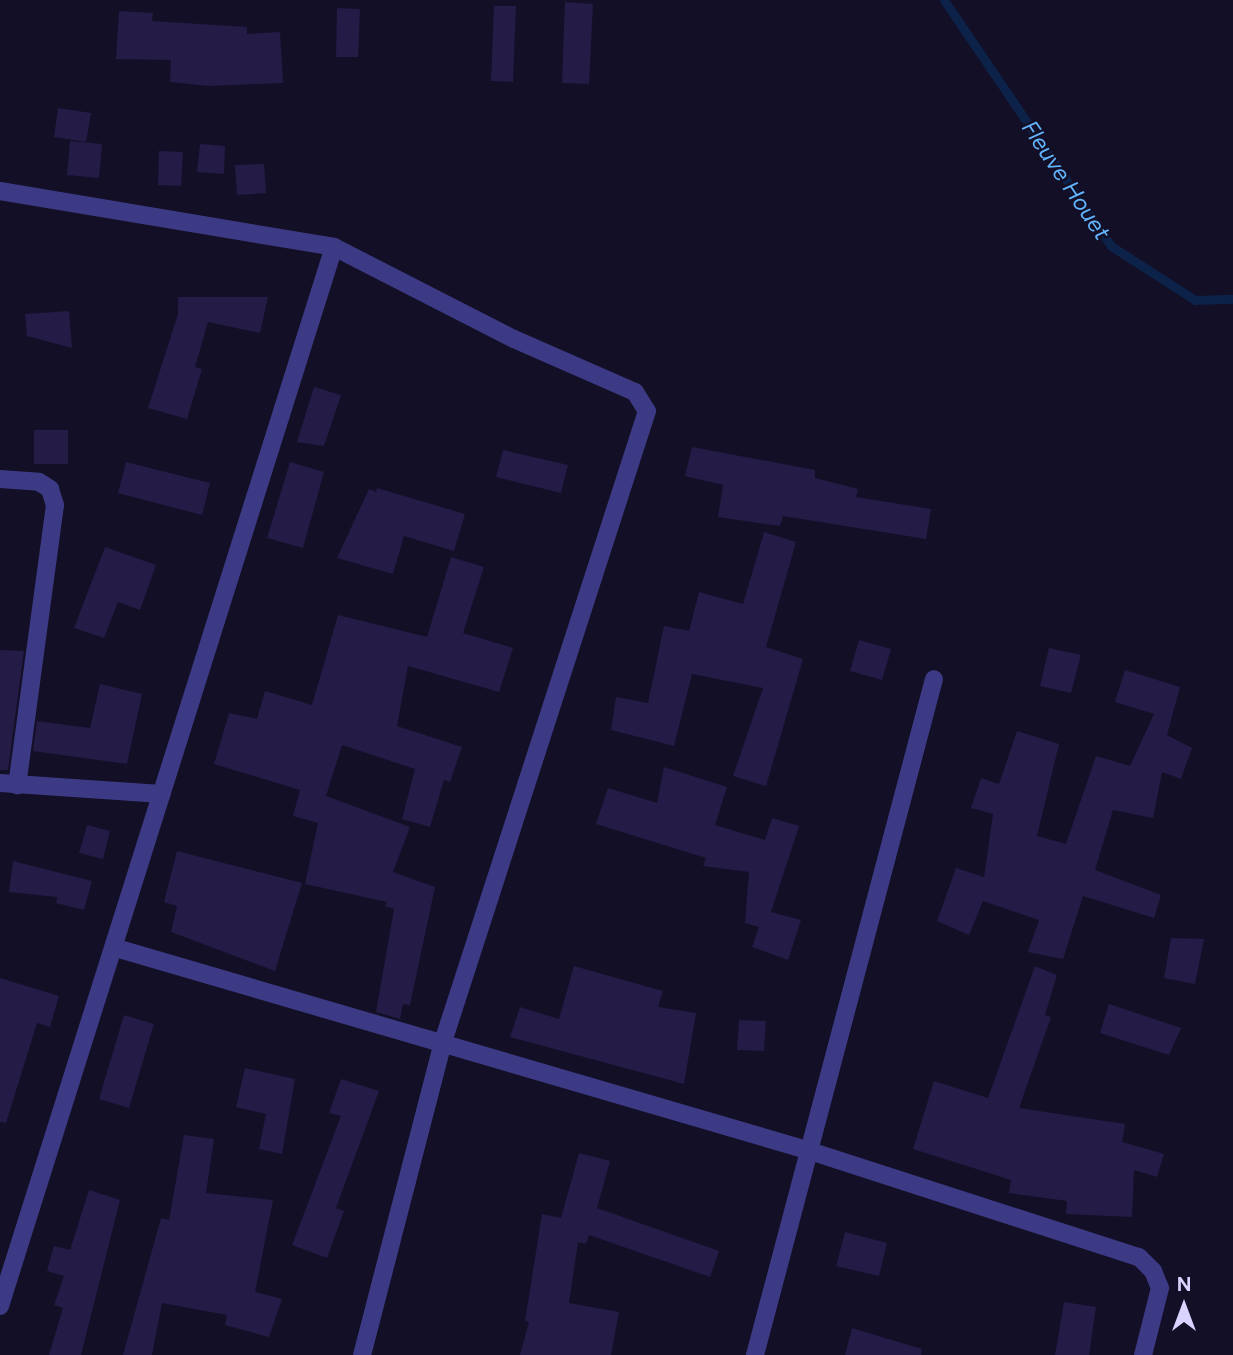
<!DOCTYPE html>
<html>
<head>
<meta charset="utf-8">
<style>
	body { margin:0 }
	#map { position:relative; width:1233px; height:1355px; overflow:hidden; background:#130f26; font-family:Figtree,sans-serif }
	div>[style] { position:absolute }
	.stream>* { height:9px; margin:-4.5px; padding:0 4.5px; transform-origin:4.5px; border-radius:4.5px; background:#0c2248 }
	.building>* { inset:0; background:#241b47 }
	.street>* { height:18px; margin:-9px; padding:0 9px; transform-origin:9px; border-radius:9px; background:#3d3a85 }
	span { translate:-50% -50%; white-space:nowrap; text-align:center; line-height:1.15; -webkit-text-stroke:5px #130f26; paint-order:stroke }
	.water-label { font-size:23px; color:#62b6ff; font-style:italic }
	.north { position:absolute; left:1149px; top:1271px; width:70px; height:70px; -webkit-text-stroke:5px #130f26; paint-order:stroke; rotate:0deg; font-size:19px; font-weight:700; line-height:28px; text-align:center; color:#d9d4ff }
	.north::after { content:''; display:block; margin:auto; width:24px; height:32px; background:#d9d4ff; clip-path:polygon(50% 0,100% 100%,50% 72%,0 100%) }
</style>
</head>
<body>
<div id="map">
	<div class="stream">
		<i style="left:944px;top:0;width:297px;rotate:55.8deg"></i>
		<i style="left:1111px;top:246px;width:100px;rotate:32.7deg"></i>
		<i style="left:1195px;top:300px;width:38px;rotate:-2deg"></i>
	</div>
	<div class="building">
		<i style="clip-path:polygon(565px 2px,593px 4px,589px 84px,562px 83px)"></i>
		<i style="clip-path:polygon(494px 6px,516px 6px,513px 82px,491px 81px)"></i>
		<i style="clip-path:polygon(337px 8px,360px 9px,358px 57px,336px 57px)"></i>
		<i style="clip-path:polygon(119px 11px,153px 13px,152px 21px,247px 27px,247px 34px,280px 32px,283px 83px,209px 86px,170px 82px,171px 60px,116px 59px)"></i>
		<i style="clip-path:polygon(58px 108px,91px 113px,86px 142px,54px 137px)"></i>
		<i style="clip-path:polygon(70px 141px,102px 144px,99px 178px,67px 175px)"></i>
		<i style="clip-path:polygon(200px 144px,225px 146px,224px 174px,197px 172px)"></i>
		<i style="clip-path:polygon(159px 151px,183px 152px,181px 186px,158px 185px)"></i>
		<i style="clip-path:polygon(264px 164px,266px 193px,237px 195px,235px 165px)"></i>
		<i style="clip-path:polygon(178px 297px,268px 297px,260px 333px,208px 322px,195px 367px,202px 369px,187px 419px,148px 408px,178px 314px)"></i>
		<i style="clip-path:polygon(69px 311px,72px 348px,27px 336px,25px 314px)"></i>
		<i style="clip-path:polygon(314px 387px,341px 395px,324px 446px,297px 442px)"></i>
		<i style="clip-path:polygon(34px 430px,68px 430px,68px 464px,34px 464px)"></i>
		<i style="clip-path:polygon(692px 447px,815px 470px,815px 478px,858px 489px,856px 497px,931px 509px,926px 539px,783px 516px,780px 526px,718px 517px,723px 485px,685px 476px)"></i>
		<i style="clip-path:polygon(503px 450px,568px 465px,561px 493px,496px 477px)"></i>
		<i style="clip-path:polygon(126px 462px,210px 483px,202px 515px,118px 493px)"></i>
		<i style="clip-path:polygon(290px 462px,324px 472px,303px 548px,267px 538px)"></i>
		<i style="clip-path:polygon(377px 488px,465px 514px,454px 551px,404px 536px,393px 574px,337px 558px,369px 489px,376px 492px)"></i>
		<i style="clip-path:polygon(764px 532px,796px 542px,766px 647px,803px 659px,766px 786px,733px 776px,763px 688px,692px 674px,674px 746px,611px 730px,616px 697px,648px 703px,664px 626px,689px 631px,699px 592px,743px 604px)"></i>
		<i style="clip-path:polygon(105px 547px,156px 565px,140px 610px,118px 602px,104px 638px,74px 628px)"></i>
		<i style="clip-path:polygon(451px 557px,484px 567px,463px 633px,513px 648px,499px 692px,408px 666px,397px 726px,462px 747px,450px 782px,444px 780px,430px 827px,402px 819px,415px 769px,342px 745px,326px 796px,410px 827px,393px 872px,435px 887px,410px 1005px,403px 1004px,400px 1019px,376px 1012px,394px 909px,385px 906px,387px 902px,305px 884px,318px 823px,293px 816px,300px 790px,214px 764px,229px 713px,257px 719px,265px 691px,312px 705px,338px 615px,427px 637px)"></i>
		<i style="clip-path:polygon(859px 640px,891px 649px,882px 680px,850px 671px)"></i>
		<i style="clip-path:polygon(1049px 648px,1081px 655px,1071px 693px,1040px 686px)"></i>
		<i style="clip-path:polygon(0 650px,24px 651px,8px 770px,0 770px)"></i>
		<i style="clip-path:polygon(1125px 670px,1180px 687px,1167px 735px,1192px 748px,1181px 779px,1162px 772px,1153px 818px,1113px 810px,1095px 870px,1161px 895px,1154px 918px,1083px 896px,1063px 959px,1028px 952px,1039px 920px,983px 901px,969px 935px,937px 921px,956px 868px,984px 877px,993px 814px,971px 808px,981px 778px,999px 784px,1017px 731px,1059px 744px,1037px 836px,1066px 844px,1096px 756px,1130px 766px,1154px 714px,1115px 702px)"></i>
		<i style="clip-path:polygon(100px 684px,142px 694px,127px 764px,33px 751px,37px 721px,90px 728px)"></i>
		<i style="clip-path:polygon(664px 767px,727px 787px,715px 825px,765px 840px,772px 818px,799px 826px,771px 912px,801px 920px,788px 960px,752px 947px,759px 927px,745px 923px,749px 872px,703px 866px,706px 858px,596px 824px,608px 788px,657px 803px)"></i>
		<i style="clip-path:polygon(87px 825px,110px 831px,103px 859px,79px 853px)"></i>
		<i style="clip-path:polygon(177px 851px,302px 883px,275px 971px,171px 932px,177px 906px,164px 902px)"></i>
		<i style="clip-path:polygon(13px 861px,92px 881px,84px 910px,56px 903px,57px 897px,9px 892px)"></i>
		<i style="clip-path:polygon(1171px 938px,1204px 939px,1195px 984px,1164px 978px)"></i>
		<i style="clip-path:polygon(574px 966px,663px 991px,658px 1007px,696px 1013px,684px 1084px,510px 1037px,520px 1007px,559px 1019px)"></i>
		<i style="clip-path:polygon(1035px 966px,1057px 975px,1045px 1015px,1051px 1017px,1019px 1108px,1125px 1124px,1122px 1142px,1164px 1154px,1157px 1177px,1134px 1170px,1132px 1217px,1066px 1214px,1067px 1201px,1009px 1193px,1011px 1180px,913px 1149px,934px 1081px,988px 1098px)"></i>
		<i style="clip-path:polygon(0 978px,59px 996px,50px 1027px,37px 1023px,6px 1123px,0 1122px)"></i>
		<i style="clip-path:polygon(1109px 1004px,1181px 1028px,1169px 1055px,1100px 1033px)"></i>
		<i style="clip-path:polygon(124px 1015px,154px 1024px,129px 1108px,99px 1099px)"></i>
		<i style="clip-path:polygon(739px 1020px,766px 1021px,764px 1051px,737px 1050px)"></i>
		<i style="clip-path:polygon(245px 1068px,295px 1079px,282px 1154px,259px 1149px,266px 1114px,236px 1107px)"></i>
		<i style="clip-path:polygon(341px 1079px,379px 1091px,336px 1208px,344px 1211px,327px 1258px,292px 1245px,341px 1116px,329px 1113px)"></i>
		<i style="clip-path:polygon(184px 1135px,214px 1139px,206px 1193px,273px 1200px,255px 1292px,282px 1299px,269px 1337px,225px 1325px,227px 1315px,162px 1303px,152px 1355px,123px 1355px,161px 1218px,169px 1220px)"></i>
		<i style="clip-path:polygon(579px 1153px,610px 1161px,597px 1208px,719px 1251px,710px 1277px,589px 1235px,586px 1244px,578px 1242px,569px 1303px,619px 1312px,611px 1355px,520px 1355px,529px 1322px,525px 1321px,542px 1214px,561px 1218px)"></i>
		<i style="clip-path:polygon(89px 1190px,120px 1200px,81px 1355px,49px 1355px,63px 1308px,54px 1305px,64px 1276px,47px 1271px,54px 1246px,70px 1250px)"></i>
		<i style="clip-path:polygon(845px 1232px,887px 1243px,879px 1276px,836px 1266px)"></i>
		<i style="clip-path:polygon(1064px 1302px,1096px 1307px,1089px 1355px,1055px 1355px)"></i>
		<i style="clip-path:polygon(852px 1328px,922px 1349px,921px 1355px,845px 1355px)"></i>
	</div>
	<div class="street">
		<i style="left:0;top:191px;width:339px;rotate:9.5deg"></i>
		<i style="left:334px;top:247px;width:202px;rotate:27.1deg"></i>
		<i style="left:514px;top:339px;width:132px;rotate:23.7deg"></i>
		<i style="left:635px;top:392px;width:22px;rotate:58deg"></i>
		<i style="left:647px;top:411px;width:663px;rotate:107.92deg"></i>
		<i style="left:443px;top:1042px;width:323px;rotate:104.5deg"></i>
		<i style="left:0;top:479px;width:39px;rotate:4deg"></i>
		<i style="left:39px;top:482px;width:13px;rotate:32deg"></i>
		<i style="left:50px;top:489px;width:17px;rotate:73deg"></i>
		<i style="left:55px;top:505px;width:283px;rotate:97.7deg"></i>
		<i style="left:0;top:783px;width:162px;rotate:3.9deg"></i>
		<i style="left:116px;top:948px;width:723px;rotate:16.3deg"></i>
		<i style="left:810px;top:1151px;width:346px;rotate:17.9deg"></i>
		<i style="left:1139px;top:1257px;width:20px;rotate:45deg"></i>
		<i style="left:1153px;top:1271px;width:18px;rotate:68deg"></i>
		<i style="left:1160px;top:1288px;width:69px;rotate:104.2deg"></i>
		<i style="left:0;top:1306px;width:1110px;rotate:-72.5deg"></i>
		<i style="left:755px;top:1355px;width:699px;rotate:-75.17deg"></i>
	</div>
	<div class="water-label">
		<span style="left:1066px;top:180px;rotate:56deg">Fleuve Houet</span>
	</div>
	<div class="north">N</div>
</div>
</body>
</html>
